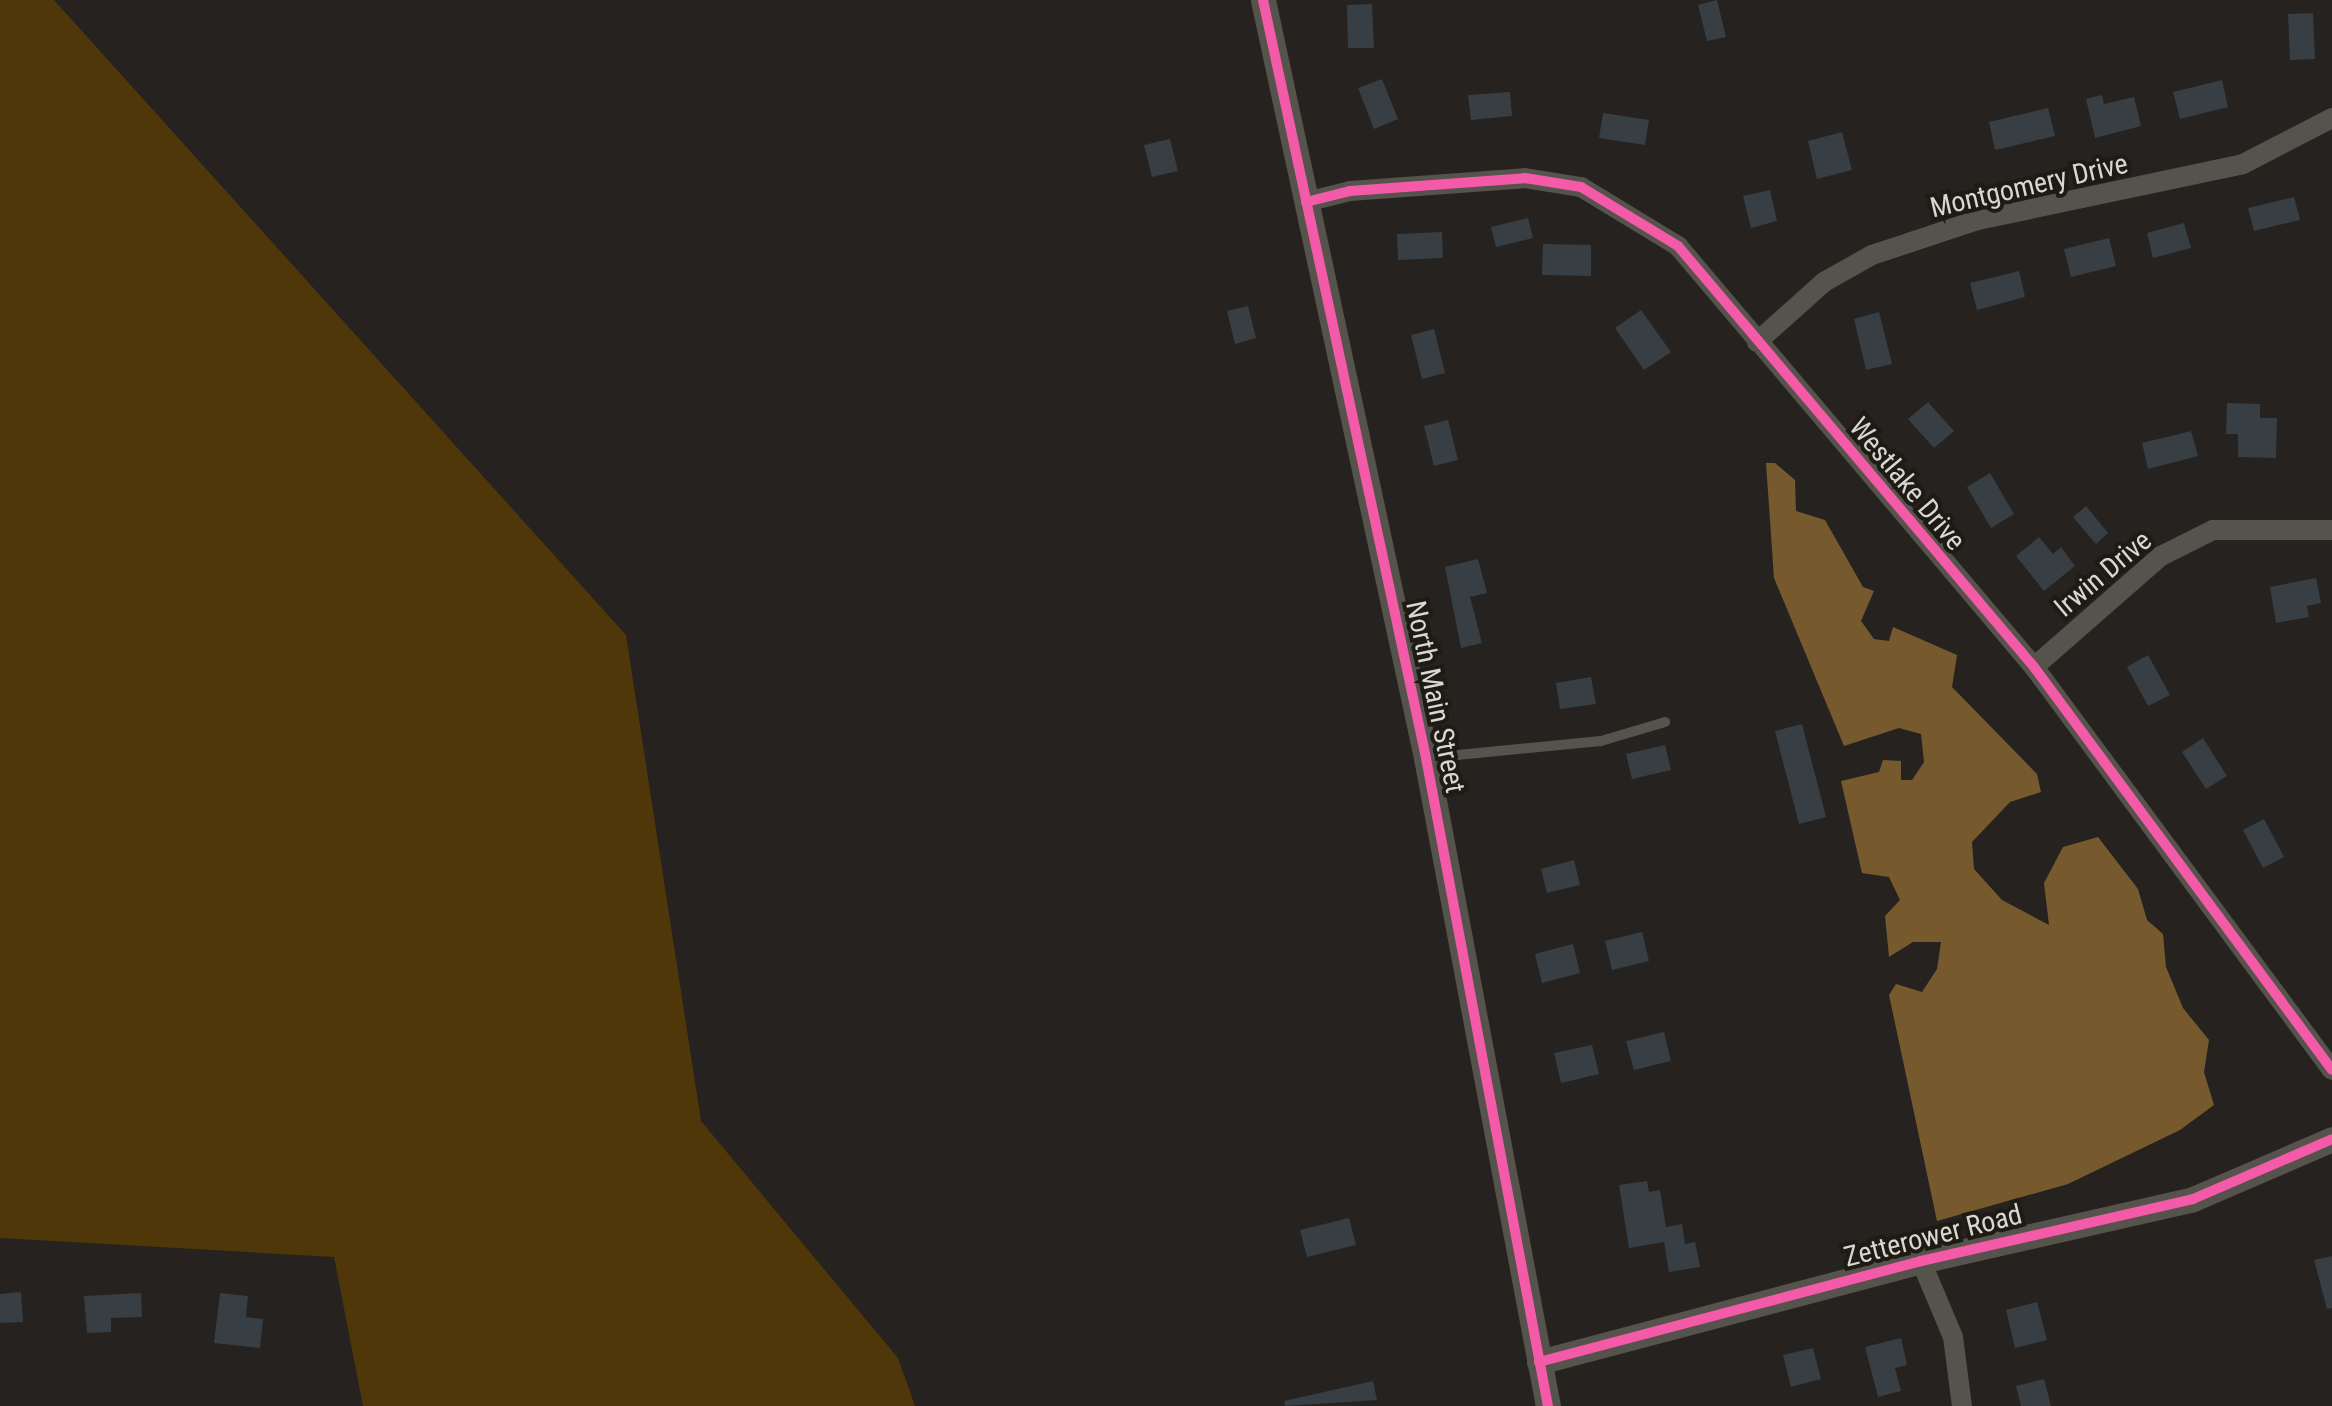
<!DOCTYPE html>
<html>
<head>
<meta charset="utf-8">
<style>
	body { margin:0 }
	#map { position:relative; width:2332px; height:1406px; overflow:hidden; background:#25221f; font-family:"Roboto Condensed",sans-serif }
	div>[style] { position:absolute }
	.green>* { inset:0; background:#4f3709 }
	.water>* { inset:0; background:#765a2e }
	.building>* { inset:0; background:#383f44 }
	.service>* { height:10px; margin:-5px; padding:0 5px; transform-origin:5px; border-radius:5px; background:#56524c }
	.minor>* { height:20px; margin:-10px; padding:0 10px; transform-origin:10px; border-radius:10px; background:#56524c }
	.tertiary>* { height:25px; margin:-12.5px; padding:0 12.5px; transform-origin:12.5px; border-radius:12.5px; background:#56524c }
	.cycleway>* { height:10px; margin:-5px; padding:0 5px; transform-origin:5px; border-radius:5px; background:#f35aa7 }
	span { translate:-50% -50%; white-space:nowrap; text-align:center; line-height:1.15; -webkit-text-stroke:8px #1e1a14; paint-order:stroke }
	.street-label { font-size:28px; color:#dad7d3 }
</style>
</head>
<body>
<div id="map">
	<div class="green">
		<i style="clip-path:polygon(0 0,54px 0,626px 635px,701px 1121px,898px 1358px,915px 1406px,363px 1406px,334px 1257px,0 1238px)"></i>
	</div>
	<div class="water">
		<i style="clip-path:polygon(1766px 463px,1775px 463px,1795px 480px,1796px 511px,1825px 520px,1863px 587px,1874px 591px,1861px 621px,1874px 639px,1889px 641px,1893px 627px,1957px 655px,1952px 687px,2037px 774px,2041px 792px,2010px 802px,1972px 842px,1974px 869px,2002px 900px,2049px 925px,2044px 883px,2063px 847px,2098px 837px,2138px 889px,2147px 920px,2163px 934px,2166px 967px,2183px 1008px,2209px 1040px,2204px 1072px,2214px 1105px,2180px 1130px,2068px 1184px,1937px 1221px,1889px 995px,1896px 984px,1922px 992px,1937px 969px,1941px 942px,1913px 942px,1889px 957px,1885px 916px,1900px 900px,1889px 877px,1862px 873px,1841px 781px,1879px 772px,1883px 760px,1901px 761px,1901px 780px,1912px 780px,1924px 762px,1921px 734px,1899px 728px,1844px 746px,1774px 578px)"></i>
	</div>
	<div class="building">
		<i style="clip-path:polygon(1717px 0,1726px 37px,1707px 41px,1698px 5px)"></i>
		<i style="clip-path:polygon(1372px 4px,1374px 48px,1348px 48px,1347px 5px)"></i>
		<i style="clip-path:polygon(2313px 13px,2315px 59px,2290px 60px,2288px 14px)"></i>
		<i style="clip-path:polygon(1382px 79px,1398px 119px,1374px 129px,1358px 88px)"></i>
		<i style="clip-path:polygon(2222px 80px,2228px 107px,2180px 119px,2173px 92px)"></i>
		<i style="clip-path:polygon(1510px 92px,1512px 116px,1471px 120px,1468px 95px)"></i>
		<i style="clip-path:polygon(2102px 95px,2104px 104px,2134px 97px,2141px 126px,2095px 138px,2086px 99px)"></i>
		<i style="clip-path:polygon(2048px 108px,2055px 136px,1995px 150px,1989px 122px)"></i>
		<i style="clip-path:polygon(1603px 113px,1649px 120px,1645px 145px,1599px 138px)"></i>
		<i style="clip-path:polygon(1842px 132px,1852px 170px,1817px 179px,1808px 141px)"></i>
		<i style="clip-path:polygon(1170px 139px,1178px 171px,1152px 177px,1144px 145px)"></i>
		<i style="clip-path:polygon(1770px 190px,1777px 221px,1751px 228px,1743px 196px)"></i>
		<i style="clip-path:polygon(2294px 197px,2300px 220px,2254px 231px,2248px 208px)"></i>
		<i style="clip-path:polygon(1528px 218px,1533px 238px,1496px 247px,1491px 227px)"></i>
		<i style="clip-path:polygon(2184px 223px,2191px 248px,2153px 258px,2147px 233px)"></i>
		<i style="clip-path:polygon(1442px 232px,1443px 258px,1398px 260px,1397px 234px)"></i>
		<i style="clip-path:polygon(2109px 238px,2116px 266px,2071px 277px,2064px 249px)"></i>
		<i style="clip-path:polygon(1543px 244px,1591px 245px,1591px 276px,1542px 275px)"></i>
		<i style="clip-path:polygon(2019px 271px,2025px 297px,1977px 310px,1970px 283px)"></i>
		<i style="clip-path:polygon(1248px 306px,1256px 338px,1235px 344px,1227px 311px)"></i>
		<i style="clip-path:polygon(1641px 310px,1671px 352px,1644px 370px,1615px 328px)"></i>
		<i style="clip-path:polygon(1879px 312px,1892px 364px,1866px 370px,1854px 319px)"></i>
		<i style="clip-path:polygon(1434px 329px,1445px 373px,1422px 379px,1411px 335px)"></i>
		<i style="clip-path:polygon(1928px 402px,1954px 431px,1934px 448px,1908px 419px)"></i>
		<i style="clip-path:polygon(2227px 403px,2260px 404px,2260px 418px,2277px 418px,2276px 458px,2238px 457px,2238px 434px,2226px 434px)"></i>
		<i style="clip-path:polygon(1448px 420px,1458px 460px,1434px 466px,1424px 426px)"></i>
		<i style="clip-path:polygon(2191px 431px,2198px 456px,2148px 469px,2142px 443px)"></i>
		<i style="clip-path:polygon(1990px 473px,2014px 514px,1991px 528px,1967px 487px)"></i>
		<i style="clip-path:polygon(2086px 506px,2108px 533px,2096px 544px,2073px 517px)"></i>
		<i style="clip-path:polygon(2039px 537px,2053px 554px,2061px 547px,2075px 566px,2044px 591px,2016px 556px)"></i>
		<i style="clip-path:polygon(1478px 559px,1487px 593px,1470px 597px,1482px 643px,1461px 648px,1445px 567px)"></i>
		<i style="clip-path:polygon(2316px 578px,2321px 603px,2307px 606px,2309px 617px,2276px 623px,2270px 587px)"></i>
		<i style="clip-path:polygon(2148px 655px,2170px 695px,2148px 706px,2127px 667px)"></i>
		<i style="clip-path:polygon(1591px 677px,1596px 704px,1560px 709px,1556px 683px)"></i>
		<i style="clip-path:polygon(1802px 724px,1826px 817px,1799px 824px,1775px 731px)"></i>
		<i style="clip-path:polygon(2203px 738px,2227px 776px,2206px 789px,2182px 752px)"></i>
		<i style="clip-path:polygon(1665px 745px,1671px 770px,1632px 779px,1626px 754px)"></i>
		<i style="clip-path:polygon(2264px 819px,2284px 857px,2263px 868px,2243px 830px)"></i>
		<i style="clip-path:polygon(1574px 860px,1580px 885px,1547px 893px,1541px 869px)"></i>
		<i style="clip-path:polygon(1642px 932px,1649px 961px,1612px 970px,1605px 941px)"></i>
		<i style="clip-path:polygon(1573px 944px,1580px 973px,1542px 983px,1535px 954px)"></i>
		<i style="clip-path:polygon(1664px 1032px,1671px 1061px,1634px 1070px,1626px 1041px)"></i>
		<i style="clip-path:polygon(1592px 1045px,1599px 1074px,1561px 1083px,1554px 1053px)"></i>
		<i style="clip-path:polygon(1647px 1181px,1649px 1192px,1660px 1190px,1666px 1227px,1682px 1224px,1685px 1244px,1695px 1242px,1700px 1267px,1669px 1272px,1664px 1242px,1629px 1248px,1619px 1185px)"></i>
		<i style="clip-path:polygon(1349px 1218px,1356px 1245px,1307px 1257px,1300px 1230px)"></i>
		<i style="clip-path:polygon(2332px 1256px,2332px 1308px,2327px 1309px,2314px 1260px)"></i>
		<i style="clip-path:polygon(21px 1292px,23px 1322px,0 1323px,0 1294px)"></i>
		<i style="clip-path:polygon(141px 1293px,142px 1317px,111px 1318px,111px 1332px,87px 1333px,84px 1296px)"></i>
		<i style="clip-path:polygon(220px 1293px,248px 1296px,246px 1317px,263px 1319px,260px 1348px,214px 1343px)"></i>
		<i style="clip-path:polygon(2037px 1302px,2047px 1340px,2015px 1348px,2006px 1310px)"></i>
		<i style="clip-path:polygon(1901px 1338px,1907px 1365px,1895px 1368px,1901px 1391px,1878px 1397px,1865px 1347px)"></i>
		<i style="clip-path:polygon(1813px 1348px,1821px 1379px,1791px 1387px,1783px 1355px)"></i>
		<i style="clip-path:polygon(2044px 1379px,2051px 1406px,2021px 1406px,2016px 1386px)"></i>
		<i style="clip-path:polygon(1373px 1381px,1377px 1400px,1285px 1406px,1284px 1401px)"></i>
	</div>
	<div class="service">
		<i style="left:1427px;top:758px;width:175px;rotate:-5.6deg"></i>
		<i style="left:1601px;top:741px;width:67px;rotate:-16.5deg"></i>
	</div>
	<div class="minor">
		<i style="left:1306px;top:202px;width:45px;rotate:-14deg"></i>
		<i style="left:1350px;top:191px;width:175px;rotate:-4.2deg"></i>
		<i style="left:1525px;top:178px;width:57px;rotate:9.1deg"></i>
		<i style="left:1581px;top:187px;width:114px;rotate:31.3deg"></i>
		<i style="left:1678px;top:246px;width:551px;rotate:49.78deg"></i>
		<i style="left:2034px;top:667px;width:501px;rotate:53.52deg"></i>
		<i style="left:1757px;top:342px;width:90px;rotate:-41.8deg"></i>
		<i style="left:1824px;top:282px;width:55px;rotate:-29.4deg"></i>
		<i style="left:1872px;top:255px;width:112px;rotate:-18.3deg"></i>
		<i style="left:1978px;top:220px;width:271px;rotate:-11.9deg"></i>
		<i style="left:2243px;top:164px;width:100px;rotate:-27.3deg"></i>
		<i style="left:2034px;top:667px;width:169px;rotate:-41.2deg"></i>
		<i style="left:2161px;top:556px;width:58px;rotate:-26.6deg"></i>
		<i style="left:2213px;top:530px;width:119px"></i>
		<i style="left:1921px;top:1261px;width:82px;rotate:67.2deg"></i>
		<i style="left:1953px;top:1337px;width:70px;rotate:82.6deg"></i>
	</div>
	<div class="tertiary">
		<i style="left:1263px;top:0;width:775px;rotate:77.86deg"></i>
		<i style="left:1426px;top:758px;width:659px;rotate:79.34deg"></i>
		<i style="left:1539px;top:1362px;width:395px;rotate:-14.8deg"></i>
		<i style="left:1921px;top:1261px;width:279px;rotate:-12.8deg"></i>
		<i style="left:2193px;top:1199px;width:151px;rotate:-23.3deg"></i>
	</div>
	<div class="cycleway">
		<i style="left:1263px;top:0;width:775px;rotate:77.86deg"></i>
		<i style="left:1426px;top:758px;width:659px;rotate:79.34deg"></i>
		<i style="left:1306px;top:202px;width:45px;rotate:-14deg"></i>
		<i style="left:1350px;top:191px;width:175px;rotate:-4.2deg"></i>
		<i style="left:1525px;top:178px;width:57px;rotate:9.1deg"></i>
		<i style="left:1581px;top:187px;width:114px;rotate:31.3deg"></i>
		<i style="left:1678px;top:246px;width:551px;rotate:49.78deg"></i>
		<i style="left:2034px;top:667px;width:501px;rotate:53.52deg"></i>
		<i style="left:1539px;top:1362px;width:395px;rotate:-14.8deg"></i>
		<i style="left:1921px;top:1261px;width:279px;rotate:-12.8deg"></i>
		<i style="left:2193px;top:1199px;width:151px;rotate:-23.3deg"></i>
	</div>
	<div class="street-label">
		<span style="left:2029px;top:186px;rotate:-13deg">Montgomery Drive</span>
		<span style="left:1907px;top:484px;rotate:50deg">Westlake Drive</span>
		<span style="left:2103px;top:574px;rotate:-40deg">Irwin Drive</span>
		<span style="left:1435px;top:697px;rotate:78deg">North Main Street</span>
		<span style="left:1933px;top:1236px;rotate:-14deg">Zetterower Road</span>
	</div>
</div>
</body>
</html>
